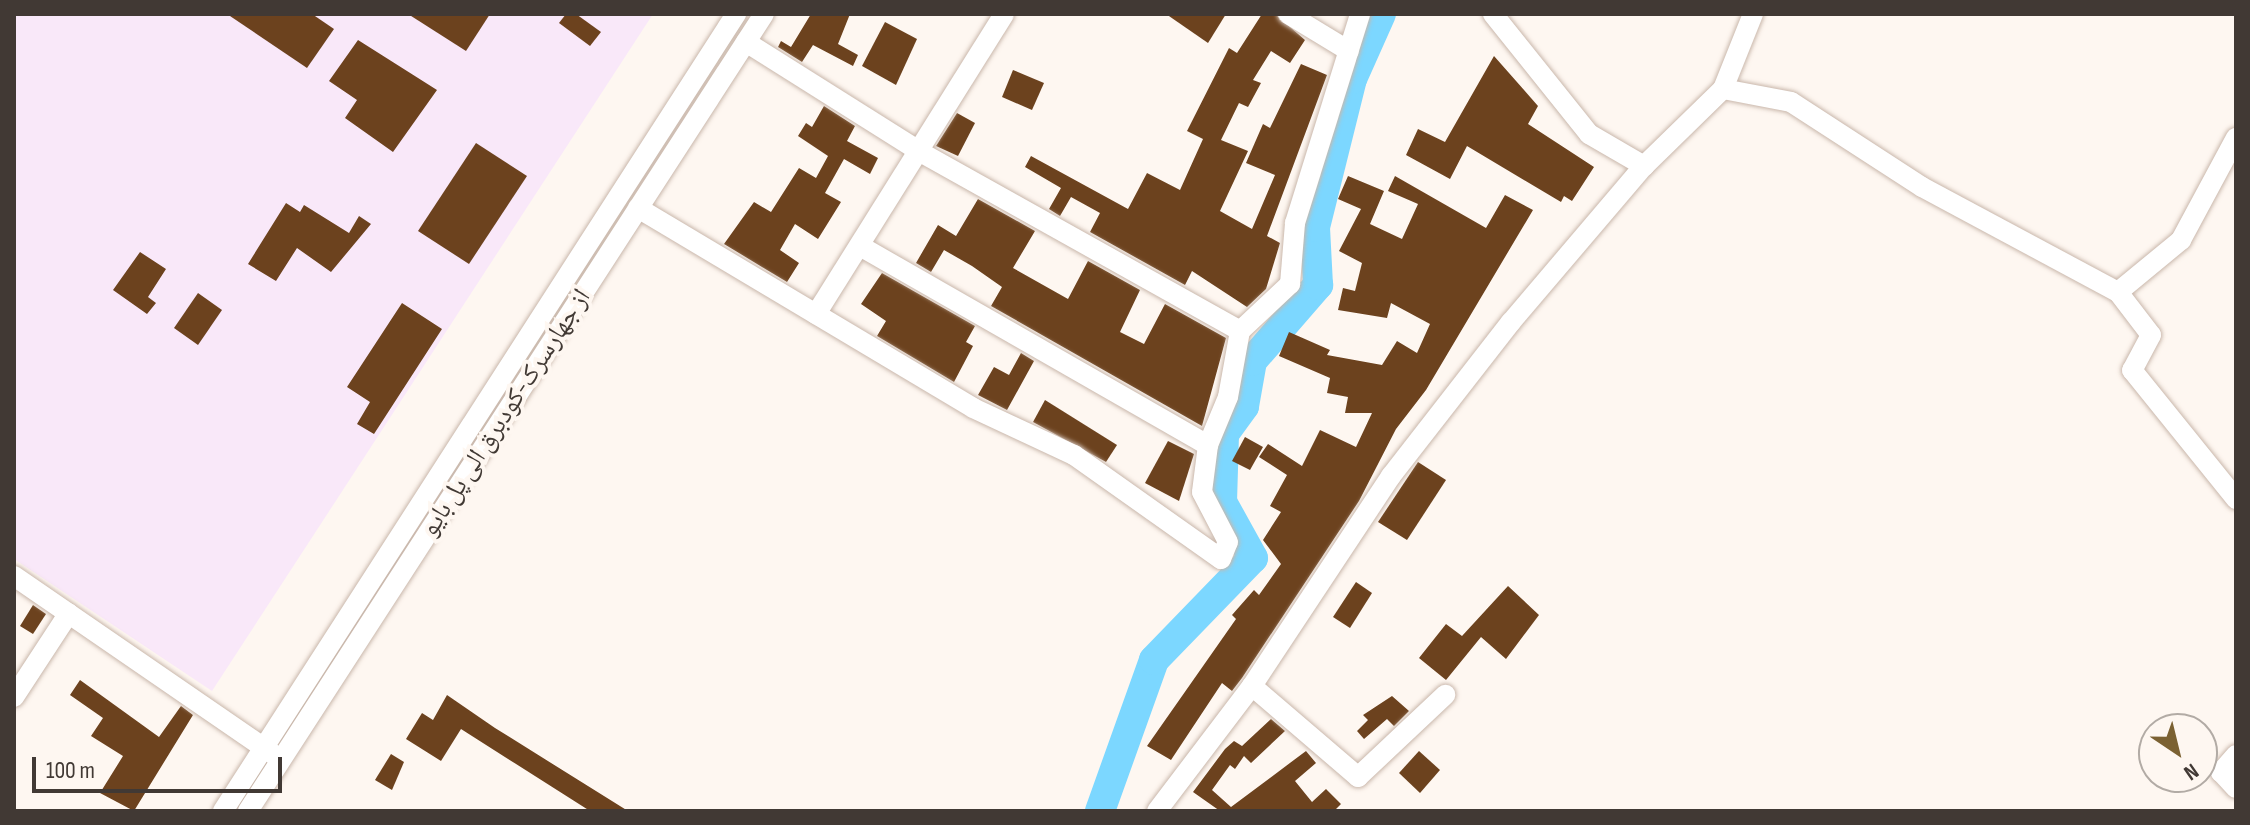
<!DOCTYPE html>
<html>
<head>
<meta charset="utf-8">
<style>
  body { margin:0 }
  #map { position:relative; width:2250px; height:825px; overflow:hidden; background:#fef7f1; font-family:"Sofia Sans Condensed","Noto Naskh Arabic",sans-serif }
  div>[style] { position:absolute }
  .industrial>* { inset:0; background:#f9e8f9 }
  .river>* { height:30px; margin:-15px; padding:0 15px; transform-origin:15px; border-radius:15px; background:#7cd7ff }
  .building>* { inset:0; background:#6c421e }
  .roads { filter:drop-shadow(0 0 2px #c9b7ab) drop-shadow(0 0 2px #c9b7ab) }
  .minor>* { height:20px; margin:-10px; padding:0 10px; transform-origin:10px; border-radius:10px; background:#fff }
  span { translate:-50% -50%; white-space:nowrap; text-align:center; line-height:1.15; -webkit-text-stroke:8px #fef7f1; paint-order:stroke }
  .street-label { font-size:26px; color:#413934 }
  .frame { position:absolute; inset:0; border:16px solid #413934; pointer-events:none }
  .north { position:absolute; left:2138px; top:713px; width:80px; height:80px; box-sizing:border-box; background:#fef7f1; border:2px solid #b2aba5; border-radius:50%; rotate:145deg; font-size:22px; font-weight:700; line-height:32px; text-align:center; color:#413934 }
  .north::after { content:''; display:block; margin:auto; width:28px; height:36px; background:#7b6132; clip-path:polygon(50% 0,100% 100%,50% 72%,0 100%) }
  .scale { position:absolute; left:32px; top:757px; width:250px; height:36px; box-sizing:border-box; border:4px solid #413934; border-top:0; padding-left:10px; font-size:24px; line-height:28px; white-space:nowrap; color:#413934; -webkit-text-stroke:6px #fef7f1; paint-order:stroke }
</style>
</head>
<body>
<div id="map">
  <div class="industrial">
    <i style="clip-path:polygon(14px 14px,653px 14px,212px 691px,14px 559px)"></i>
  </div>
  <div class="river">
    <i style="left:1100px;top:811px;width:160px;rotate:-70.3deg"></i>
    <i style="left:1154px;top:660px;width:142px;rotate:-45.9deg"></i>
    <i style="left:1253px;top:558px;width:64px;rotate:-119deg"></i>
    <i style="left:1222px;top:502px;width:68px;rotate:-88.3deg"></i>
    <i style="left:1224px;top:434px;width:34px;rotate:-54deg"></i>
    <i style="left:1244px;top:406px;width:46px;rotate:-79.9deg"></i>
    <i style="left:1252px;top:361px;width:101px;rotate:-49deg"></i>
    <i style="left:1318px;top:285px;width:58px;rotate:-93deg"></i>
    <i style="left:1315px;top:227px;width:153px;rotate:-76deg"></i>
    <i style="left:1352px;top:79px;width:71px;rotate:-66deg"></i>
  </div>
  <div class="building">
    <i style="clip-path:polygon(227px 14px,312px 14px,334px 29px,307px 68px)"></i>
    <i style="clip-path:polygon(408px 14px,490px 14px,466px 51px)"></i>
    <i style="clip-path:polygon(566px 14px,576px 14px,601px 32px,590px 46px,559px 23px)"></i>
    <i style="clip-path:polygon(811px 14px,850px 14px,838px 44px,858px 55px,853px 66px,813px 45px,802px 62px,778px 47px,781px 41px,791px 47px)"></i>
    <i style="clip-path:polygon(1166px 14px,1226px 14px,1208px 43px)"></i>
    <i style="clip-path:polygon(1262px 14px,1275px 14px,1305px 40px,1290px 63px,1271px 51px,1253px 80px,1261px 83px,1248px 107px,1239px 103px,1221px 140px,1248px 151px,1220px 211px,1252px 229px,1275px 175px,1246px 163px,1263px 124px,1270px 128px,1301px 64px,1327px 75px,1267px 236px,1280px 243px,1266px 289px,1247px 307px,1192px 271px,1185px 285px,1090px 232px,1100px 213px,1071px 197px,1060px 216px,1049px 209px,1061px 188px,1025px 167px,1031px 156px,1128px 209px,1147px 173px,1180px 190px,1203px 139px,1187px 131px,1229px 48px,1237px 53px)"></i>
    <i style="clip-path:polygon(885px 22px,917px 39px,896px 85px,862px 66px)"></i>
    <i style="clip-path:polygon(358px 40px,437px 90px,393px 152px,345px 118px,357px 100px,329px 81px)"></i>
    <i style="clip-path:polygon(1494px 56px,1538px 106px,1528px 124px,1594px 167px,1572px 201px,1564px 196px,1561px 202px,1467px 146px,1450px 179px,1406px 155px,1418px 129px,1445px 142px)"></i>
    <i style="clip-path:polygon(1013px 70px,1044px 83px,1032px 110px,1002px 97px)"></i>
    <i style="clip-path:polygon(824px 106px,855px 126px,847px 141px,878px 158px,870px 174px,844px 159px,825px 193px,841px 202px,818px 239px,795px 224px,780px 250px,799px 263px,787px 282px,724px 244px,754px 202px,771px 212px,799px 168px,816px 178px,828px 156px,798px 136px,806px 123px,812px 127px)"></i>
    <i style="clip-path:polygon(957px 113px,975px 123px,958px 156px,936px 146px)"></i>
    <i style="clip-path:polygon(476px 143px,527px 176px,469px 264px,418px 231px)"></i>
    <i style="clip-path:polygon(1348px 176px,1384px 191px,1370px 224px,1402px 239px,1418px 204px,1388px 191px,1395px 176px,1486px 228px,1505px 195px,1533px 210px,1426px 390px,1396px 429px,1359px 501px,1242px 678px,1232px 691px,1222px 683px,1171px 760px,1147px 746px,1236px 619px,1232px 615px,1254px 590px,1259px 595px,1281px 564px,1263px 540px,1281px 512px,1270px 506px,1287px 475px,1259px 457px,1268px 444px,1302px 466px,1320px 430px,1356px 447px,1372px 413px,1345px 413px,1348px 397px,1327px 393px,1330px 378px,1279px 356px,1289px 332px,1330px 350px,1327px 355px,1382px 365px,1397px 341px,1417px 353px,1430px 324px,1391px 303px,1387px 318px,1338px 310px,1343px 288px,1355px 291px,1362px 263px,1339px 251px,1361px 209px,1338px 199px)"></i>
    <i style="clip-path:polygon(978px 199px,1035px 231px,1013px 268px,1068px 299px,1088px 261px,1140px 290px,1120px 332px,1144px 344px,1165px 304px,1226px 338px,1202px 426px,991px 306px,1002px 287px,972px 266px,944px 250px,931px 272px,916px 263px,938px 225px,956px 236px)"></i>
    <i style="clip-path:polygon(286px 203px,300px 212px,304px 205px,349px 233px,359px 216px,371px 224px,331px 272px,297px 248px,276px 281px,248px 264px)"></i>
    <i style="clip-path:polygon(140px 252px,166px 269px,148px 297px,156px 303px,147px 314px,113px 290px)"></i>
    <i style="clip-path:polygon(882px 273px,975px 326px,966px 342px,973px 346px,954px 382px,877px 336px,886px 321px,861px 304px)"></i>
    <i style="clip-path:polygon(198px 293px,222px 310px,198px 345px,174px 328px)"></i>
    <i style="clip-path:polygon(402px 303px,442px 329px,374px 434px,357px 424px,370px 402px,347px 387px)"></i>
    <i style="clip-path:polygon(1021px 353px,1034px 361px,1007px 410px,978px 395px,994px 367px,1009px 375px)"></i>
    <i style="clip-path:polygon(1045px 400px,1117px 445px,1106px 462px,1033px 422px)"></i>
    <i style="clip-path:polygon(1245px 437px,1263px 447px,1250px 470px,1232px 461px)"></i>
    <i style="clip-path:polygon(1168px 441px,1194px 454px,1179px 501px,1145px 483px)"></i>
    <i style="clip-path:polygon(1418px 462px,1446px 480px,1407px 540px,1378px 522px)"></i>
    <i style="clip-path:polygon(1356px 582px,1372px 593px,1350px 628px,1333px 617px)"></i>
    <i style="clip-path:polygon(1508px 586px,1539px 615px,1506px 659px,1481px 637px,1446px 680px,1419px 658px,1446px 624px,1462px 636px)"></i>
    <i style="clip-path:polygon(33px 605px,46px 614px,33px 634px,20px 626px)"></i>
    <i style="clip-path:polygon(80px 680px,159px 737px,181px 706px,193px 715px,134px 811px,100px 793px,123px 756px,91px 736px,103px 718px,70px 695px)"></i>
    <i style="clip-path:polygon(447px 695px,495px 728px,628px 811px,590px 811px,461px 729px,441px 761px,406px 739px,422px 713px,433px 720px)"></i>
    <i style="clip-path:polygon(1392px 696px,1409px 711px,1394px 726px,1387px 719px,1364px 739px,1357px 731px,1368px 720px,1363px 715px)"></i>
    <i style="clip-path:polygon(1271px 719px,1285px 731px,1251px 763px,1244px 756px,1235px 769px,1230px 765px,1212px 790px,1231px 807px,1306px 751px,1316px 763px,1295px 781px,1312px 802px,1326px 789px,1341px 804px,1334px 811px,1220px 811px,1193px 792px,1225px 749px,1234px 741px,1242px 746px)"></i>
    <i style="clip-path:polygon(1419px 751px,1440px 770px,1420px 793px,1399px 773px)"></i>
    <i style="clip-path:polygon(391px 754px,404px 762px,392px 790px,375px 780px)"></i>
  </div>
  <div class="roads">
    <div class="minor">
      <i style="left:1288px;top:14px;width:71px;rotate:31.2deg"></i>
      <i style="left:1493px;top:14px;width:154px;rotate:51.3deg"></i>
      <i style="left:1589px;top:134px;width:64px;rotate:30.2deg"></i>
      <i style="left:746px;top:42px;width:208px;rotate:32.2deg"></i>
      <i style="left:922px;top:153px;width:364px;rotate:29.2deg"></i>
      <i style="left:1723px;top:89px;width:81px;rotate:-68.2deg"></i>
      <i style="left:638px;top:208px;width:390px;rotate:30.8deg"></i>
      <i style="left:973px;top:408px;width:111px;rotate:25deg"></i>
      <i style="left:1074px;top:455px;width:180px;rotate:35.3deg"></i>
      <i style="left:1221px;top:559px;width:18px;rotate:-68deg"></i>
      <i style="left:1228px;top:542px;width:56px;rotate:-117.5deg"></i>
      <i style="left:1202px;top:492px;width:47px;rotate:-82.7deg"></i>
      <i style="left:1208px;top:445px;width:52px;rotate:-67.4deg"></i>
      <i style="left:1228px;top:397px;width:67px;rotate:-79.7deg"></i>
      <i style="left:1240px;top:331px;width:69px;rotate:-43.2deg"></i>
      <i style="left:1290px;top:284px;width:61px;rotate:-85.3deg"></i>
      <i style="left:1295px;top:223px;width:219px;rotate:-72.7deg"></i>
      <i style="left:860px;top:246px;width:401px;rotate:29.8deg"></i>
      <i style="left:2118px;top:292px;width:82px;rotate:-39.5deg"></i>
      <i style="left:2181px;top:240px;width:116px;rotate:-61.7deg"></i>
      <i style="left:816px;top:314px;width:354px;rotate:-57.9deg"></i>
      <i style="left:14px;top:576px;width:316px;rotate:34.5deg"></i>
      <i style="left:1252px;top:686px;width:140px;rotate:40.6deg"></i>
      <i style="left:1358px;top:777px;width:120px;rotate:-43.3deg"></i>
      <i style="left:14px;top:697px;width:100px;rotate:-56.8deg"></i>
      <i style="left:2236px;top:755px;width:23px;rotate:131deg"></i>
      <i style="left:2221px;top:772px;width:22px;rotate:47deg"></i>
      <i style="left:223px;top:811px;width:948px;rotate:-57.23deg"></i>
      <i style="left:248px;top:811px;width:949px;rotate:-57.08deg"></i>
      <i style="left:1157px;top:811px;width:157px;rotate:-52.8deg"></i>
      <i style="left:1252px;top:686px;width:252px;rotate:-56.5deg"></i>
      <i style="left:1391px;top:476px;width:195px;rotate:-52.1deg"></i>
      <i style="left:1511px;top:322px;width:205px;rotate:-49.6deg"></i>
      <i style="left:1644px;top:166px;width:110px;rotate:-44.3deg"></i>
      <i style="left:1723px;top:89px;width:69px;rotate:10.8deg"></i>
      <i style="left:1791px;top:102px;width:156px;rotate:33deg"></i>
      <i style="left:1922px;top:187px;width:222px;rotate:28.2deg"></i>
      <i style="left:2118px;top:292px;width:54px;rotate:52.5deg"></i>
      <i style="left:2151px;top:335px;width:40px;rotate:118deg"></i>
      <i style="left:2132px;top:370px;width:166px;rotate:51.1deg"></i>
    </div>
  </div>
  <div class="street-label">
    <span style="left:506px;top:413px;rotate:-57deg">از جهارسرک-کودبرق الی پل بایو</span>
  </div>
  <div class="frame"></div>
  <div class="north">N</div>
  <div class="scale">100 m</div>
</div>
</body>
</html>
